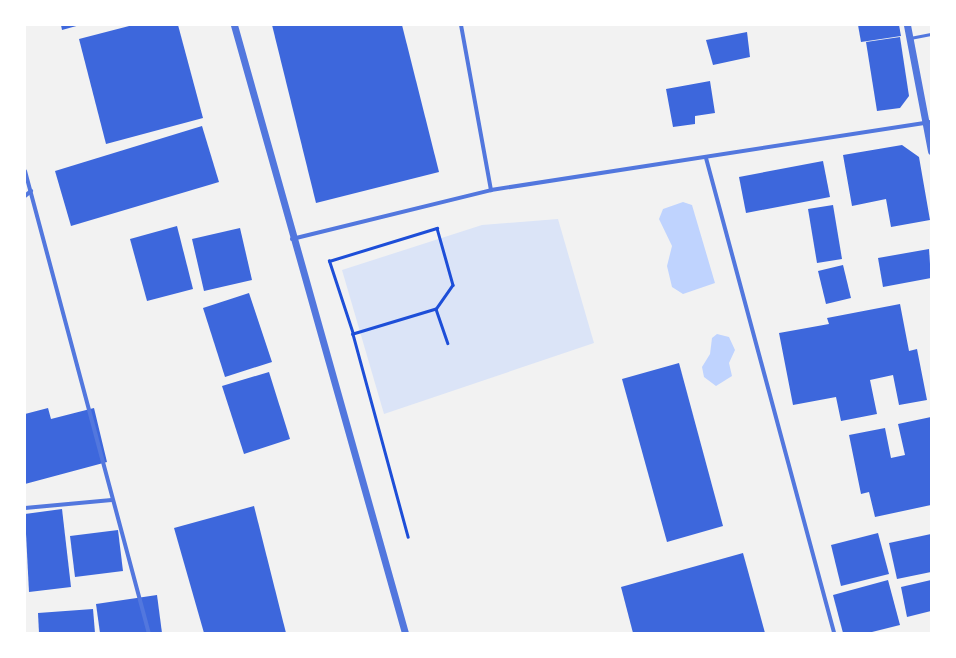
<!DOCTYPE html>
<html>
<head>
<meta charset="utf-8">
<style>
  body { margin:0 }
  #map { position:relative; width:956px; height:658px; overflow:hidden; background:#f2f2f2; font-family:"Noto Sans",sans-serif }
  div>[style] { position:absolute }
  .green>* { inset:0; background:#dbe4f7 }
  .water>* { inset:0; background:#bfd3fe }
  .building>* { inset:0; background:#3d67dc }
  .path>* { height:2.5px; margin:-1.25px; padding:0 1.25px; transform-origin:1.25px; border-radius:1.25px; background:#1d4ed8 }
  .service>* { height:3px; margin:-1.5px; padding:0 1.5px; transform-origin:1.5px; border-radius:1.5px; background:#5277de }
  .minor>* { height:4px; margin:-2px; padding:0 2px; transform-origin:2px; border-radius:2px; background:#5277de }
  .tertiary>* { height:7px; margin:-3.5px; padding:0 3.5px; transform-origin:3.5px; border-radius:3.5px; background:#5277de }
  span { translate:-50% -50%; white-space:nowrap; text-align:center; line-height:1.15; -webkit-text-stroke:3px #fff; paint-order:stroke }
  .frame { position:absolute; inset:0; border:26px solid #fff; pointer-events:none }
</style>
</head>
<body>
<div id="map">
  <div class="green">
    <i style="clip-path:polygon(558px 219px,594px 343px,384px 414px,342px 270px,482px 225px)"></i>
  </div>
  <div class="water">
    <i style="clip-path:polygon(683px 202px,692px 205px,715px 283px,683px 294px,672px 287px,667px 266px,672px 246px,659px 219px,663px 209px)"></i>
    <i style="clip-path:polygon(717px 334px,729px 337px,735px 350px,729px 363px,732px 376px,716px 386px,704px 377px,702px 367px,710px 354px,712px 338px)"></i>
  </div>
  <div class="building">
    <i style="clip-path:polygon(61px 25px,80px 25px,62px 30px)"></i>
    <i style="clip-path:polygon(133px 25px,178px 25px,203px 118px,106px 144px,79px 39px)"></i>
    <i style="clip-path:polygon(272px 25px,402px 25px,439px 172px,316px 203px)"></i>
    <i style="clip-path:polygon(858px 25px,899px 25px,901px 36px,861px 42px)"></i>
    <i style="clip-path:polygon(747px 32px,750px 57px,713px 65px,706px 40px)"></i>
    <i style="clip-path:polygon(900px 37px,909px 96px,900px 108px,877px 111px,866px 42px)"></i>
    <i style="clip-path:polygon(710px 81px,715px 113px,695px 116px,695px 124px,673px 127px,666px 89px)"></i>
    <i style="clip-path:polygon(202px 126px,219px 182px,71px 226px,55px 171px)"></i>
    <i style="clip-path:polygon(902px 145px,919px 157px,930px 220px,891px 227px,886px 199px,852px 206px,843px 155px)"></i>
    <i style="clip-path:polygon(823px 161px,830px 197px,746px 213px,739px 177px)"></i>
    <i style="clip-path:polygon(833px 205px,842px 259px,817px 263px,808px 209px)"></i>
    <i style="clip-path:polygon(177px 226px,193px 289px,147px 301px,130px 239px)"></i>
    <i style="clip-path:polygon(240px 228px,252px 280px,204px 291px,192px 239px)"></i>
    <i style="clip-path:polygon(929px 249px,931px 278px,883px 287px,878px 258px)"></i>
    <i style="clip-path:polygon(843px 265px,851px 298px,826px 304px,818px 271px)"></i>
    <i style="clip-path:polygon(249px 293px,272px 362px,225px 377px,203px 308px)"></i>
    <i style="clip-path:polygon(900px 304px,909px 351px,917px 349px,927px 400px,899px 405px,893px 375px,870px 380px,877px 414px,841px 421px,836px 397px,793px 405px,779px 333px,829px 324px,827px 318px)"></i>
    <i style="clip-path:polygon(679px 363px,723px 526px,667px 542px,622px 379px)"></i>
    <i style="clip-path:polygon(269px 372px,290px 439px,244px 454px,222px 386px)"></i>
    <i style="clip-path:polygon(48px 408px,51px 419px,94px 408px,107px 462px,25px 484px,25px 414px)"></i>
    <i style="clip-path:polygon(931px 417px,931px 505px,875px 517px,869px 492px,861px 494px,849px 435px,885px 428px,891px 458px,905px 455px,898px 424px)"></i>
    <i style="clip-path:polygon(254px 506px,286px 633px,204px 633px,174px 528px)"></i>
    <i style="clip-path:polygon(62px 509px,71px 587px,29px 592px,25px 514px)"></i>
    <i style="clip-path:polygon(118px 530px,123px 571px,75px 577px,70px 536px)"></i>
    <i style="clip-path:polygon(878px 533px,889px 574px,841px 586px,831px 545px)"></i>
    <i style="clip-path:polygon(931px 534px,931px 572px,897px 579px,889px 543px)"></i>
    <i style="clip-path:polygon(743px 553px,765px 633px,633px 633px,621px 587px)"></i>
    <i style="clip-path:polygon(888px 580px,900px 625px,868px 633px,843px 633px,833px 595px)"></i>
    <i style="clip-path:polygon(931px 580px,931px 611px,907px 617px,901px 587px)"></i>
    <i style="clip-path:polygon(157px 595px,162px 633px,100px 633px,96px 604px)"></i>
    <i style="clip-path:polygon(93px 609px,95px 633px,39px 633px,38px 613px)"></i>
  </div>
  <div class="path">
    <i style="left:437px;top:228px;width:59px;rotate:74.3deg"></i>
    <i style="left:453px;top:285px;width:29px;rotate:125deg"></i>
    <i style="left:436px;top:309px;width:87px;rotate:163.2deg"></i>
    <i style="left:353px;top:334px;width:77px;rotate:-108.2deg"></i>
    <i style="left:329px;top:261px;width:113px;rotate:-17deg"></i>
    <i style="left:436px;top:309px;width:36px;rotate:71deg"></i>
    <i style="left:353px;top:334px;width:210px;rotate:74.8deg"></i>
  </div>
  <div class="service">
    <i style="left:910px;top:38px;width:21px;rotate:-11deg"></i>
  </div>
  <div class="minor">
    <i style="left:461px;top:25px;width:168px;rotate:79.7deg"></i>
    <i style="left:706px;top:158px;width:492px;rotate:74.9deg"></i>
    <i style="left:25px;top:171px;width:478px;rotate:75deg"></i>
    <i style="left:25px;top:196px;width:8px;rotate:-40deg"></i>
    <i style="left:292px;top:239px;width:205px;rotate:-13.8deg"></i>
    <i style="left:491px;top:190px;width:445px;rotate:-8.8deg"></i>
    <i style="left:25px;top:508px;width:87px;rotate:-5.3deg"></i>
  </div>
  <div class="tertiary">
    <i style="left:234px;top:25px;width:632px;rotate:74.29deg"></i>
    <i style="left:907px;top:25px;width:128px;rotate:79.2deg"></i>
  </div>
  <div class="frame"></div>
</div>
</body>
</html>
